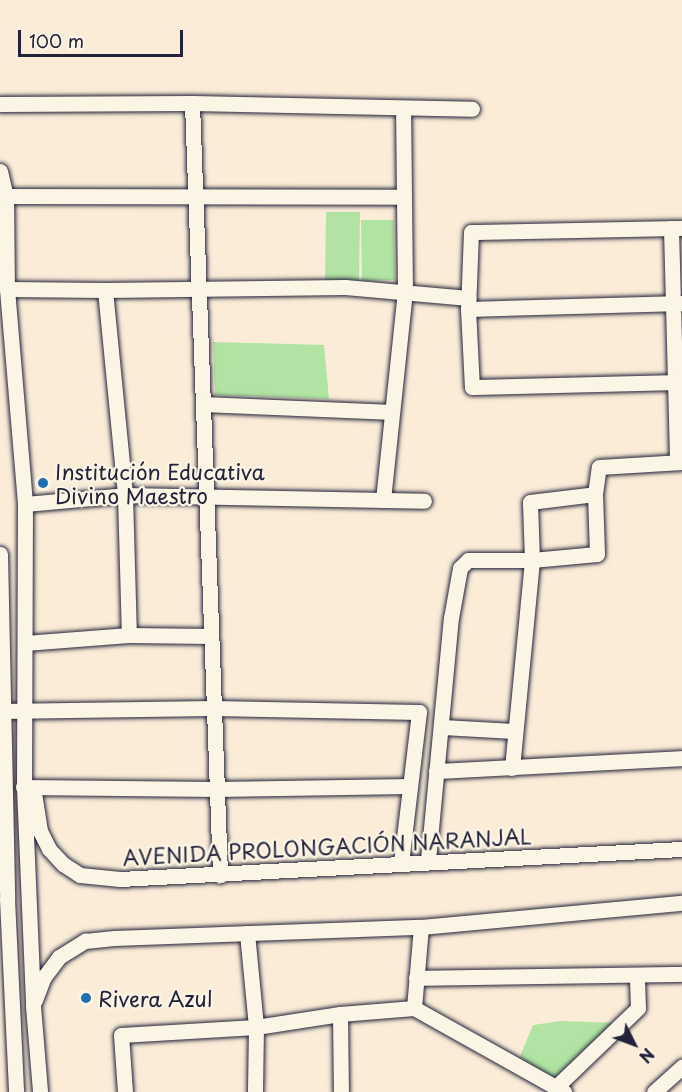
<!DOCTYPE html>
<html>
<head>
<meta charset="utf-8">
<style>
  body { margin:0 }
  #map { position:relative; width:682px; height:1092px; overflow:hidden; background:#faecd7; font-family:"Playpen Sans",sans-serif }
  div>[style] { position:absolute }
  .green>* { inset:0; background:#b1e3a3 }
  .roads { filter:drop-shadow(0 0 2px #22223b) drop-shadow(0 0 2px #22223b) }
  .minor>* { height:15px; margin:-7.5px; padding:0 7.5px; transform-origin:7.5px; border-radius:7.5px; background:#fcf5e5 }
  .dots>* { width:16px; height:16px; translate:-50% -50%; box-sizing:border-box; border:3px solid #fcf5e5; border-radius:50% }
  span { translate:-50% -50%; white-space:nowrap; text-align:center; line-height:1.15; -webkit-text-stroke:4.5px #fcf5e5; paint-order:stroke }
  .poi-label { font-size:21px; color:#22223b }
  .left { translate:0 -50%; text-align:left }
  .street-label { font-size:21px; color:#22223b }
  .north { position:absolute; left:604px; top:1014px; width:60px; height:60px; -webkit-text-stroke:4px #fcf5e5; paint-order:stroke; rotate:132deg; font-size:16px; font-weight:700; line-height:24px; text-align:center; color:#22223b }
  .north::after { content:''; display:block; margin:auto; width:21px; height:27px; background:#22223b; clip-path:polygon(50% 0,100% 100%,50% 72%,0 100%) }
  .scale { position:absolute; left:18px; top:30px; width:165px; height:27px; box-sizing:border-box; border:3px solid #22223b; border-top:0; padding-left:8px; font-size:18px; line-height:21px; white-space:nowrap; color:#22223b; -webkit-text-stroke:4px #fcf5e5; paint-order:stroke }
</style>
</head>
<body>
<div id="map">
  <div class="green">
    <i style="clip-path:polygon(326px 212px,360px 212px,359px 281px,325px 281px)"></i>
    <i style="clip-path:polygon(361px 220px,394px 220px,395px 280px,362px 281px)"></i>
    <i style="clip-path:polygon(213px 342px,324px 345px,329px 399px,215px 395px)"></i>
    <i style="clip-path:polygon(561px 1021px,619px 1023px,557px 1082px,519px 1059px,533px 1025px)"></i>
  </div>
  <div class="roads">
    <div class="minor">
      <i style="left:192px;top:103px;width:773px;rotate:87.92deg"></i>
      <i style="left:0;top:104px;width:192px;rotate:-0.3deg"></i>
      <i style="left:192px;top:103px;width:280px;rotate:1.2deg"></i>
      <i style="left:0;top:171px;width:26px;rotate:77deg"></i>
      <i style="left:6px;top:196px;width:93px;rotate:89.4deg"></i>
      <i style="left:7px;top:289px;width:216px;rotate:85.2deg"></i>
      <i style="left:25px;top:504px;width:283px;rotate:90.2deg"></i>
      <i style="left:24px;top:787px;width:219px;rotate:87.6deg"></i>
      <i style="left:33px;top:1006px;width:86px;rotate:85.3deg"></i>
      <i style="left:6px;top:196px;width:397px;rotate:0.1deg"></i>
      <i style="left:671px;top:228px;width:234px;rotate:88.5deg"></i>
      <i style="left:682px;top:228px;width:211px;rotate:178.9deg"></i>
      <i style="left:471px;top:232px;width:77px;rotate:92.2deg"></i>
      <i style="left:468px;top:309px;width:78px;rotate:87.1deg"></i>
      <i style="left:472px;top:387px;width:210px;rotate:-1.4deg"></i>
      <i style="left:7px;top:289px;width:98px;rotate:0.6deg"></i>
      <i style="left:105px;top:290px;width:240px;rotate:-0.7deg"></i>
      <i style="left:345px;top:287px;width:124px;rotate:5.1deg"></i>
      <i style="left:105px;top:290px;width:206px;rotate:84.4deg"></i>
      <i style="left:125px;top:495px;width:140px;rotate:88.4deg"></i>
      <i style="left:468px;top:309px;width:214px;rotate:-1.6deg"></i>
      <i style="left:204px;top:404px;width:188px;rotate:2.4deg"></i>
      <i style="left:383px;top:500px;width:209px;rotate:-84deg"></i>
      <i style="left:405px;top:292px;width:184px;rotate:-90.6deg"></i>
      <i style="left:25px;top:504px;width:100px;rotate:-5.1deg"></i>
      <i style="left:125px;top:495px;width:299px;rotate:1.1deg"></i>
      <i style="left:0;top:554px;width:345px;rotate:88.8deg"></i>
      <i style="left:7px;top:899px;width:193px;rotate:87.3deg"></i>
      <i style="left:25px;top:643px;width:104px;rotate:-4.4deg"></i>
      <i style="left:129px;top:635px;width:82px;rotate:0.7deg"></i>
      <i style="left:0;top:711px;width:213px;rotate:-0.8deg"></i>
      <i style="left:213px;top:708px;width:206px;rotate:1.1deg"></i>
      <i style="left:419px;top:712px;width:152px;rotate:96.8deg"></i>
      <i style="left:441px;top:727px;width:74px;rotate:3.1deg"></i>
      <i style="left:512px;top:768px;width:209px;rotate:-84.5deg"></i>
      <i style="left:532px;top:560px;width:65px;rotate:-5.3deg"></i>
      <i style="left:597px;top:554px;width:60px;rotate:-91.9deg"></i>
      <i style="left:595px;top:494px;width:27px;rotate:-82deg"></i>
      <i style="left:599px;top:467px;width:83px;rotate:-3.4deg"></i>
      <i style="left:436px;top:771px;width:246px;rotate:-3deg"></i>
      <i style="left:23px;top:787px;width:193px;rotate:0.6deg"></i>
      <i style="left:216px;top:789px;width:194px;rotate:-0.9deg"></i>
      <i style="left:34px;top:793px;width:38px;rotate:81deg"></i>
      <i style="left:40px;top:831px;width:20px;rotate:63deg"></i>
      <i style="left:49px;top:849px;width:21px;rotate:47deg"></i>
      <i style="left:63px;top:864px;width:20px;rotate:33deg"></i>
      <i style="left:80px;top:875px;width:40px;rotate:5.7deg"></i>
      <i style="left:120px;top:879px;width:563px;rotate:-3.06deg"></i>
      <i style="left:428px;top:860px;width:243px;rotate:-84.6deg"></i>
      <i style="left:451px;top:618px;width:51px;rotate:-79.8deg"></i>
      <i style="left:460px;top:568px;width:11px;rotate:-45deg"></i>
      <i style="left:468px;top:560px;width:64px"></i>
      <i style="left:532px;top:560px;width:58px;rotate:-92deg"></i>
      <i style="left:530px;top:502px;width:65px;rotate:-7deg"></i>
      <i style="left:247px;top:933px;width:94px;rotate:84.5deg"></i>
      <i style="left:256px;top:1027px;width:65px;rotate:90.9deg"></i>
      <i style="left:416px;top:978px;width:266px;rotate:-0.9deg"></i>
      <i style="left:35px;top:1000px;width:25px;rotate:-69deg"></i>
      <i style="left:44px;top:977px;width:25px;rotate:-53deg"></i>
      <i style="left:59px;top:957px;width:31px;rotate:-32deg"></i>
      <i style="left:85px;top:941px;width:29px;rotate:-6deg"></i>
      <i style="left:114px;top:938px;width:307px;rotate:-2.1deg"></i>
      <i style="left:421px;top:927px;width:262px;rotate:-5.3deg"></i>
      <i style="left:414px;top:1008px;width:172px;rotate:29.2deg"></i>
      <i style="left:340px;top:1014px;width:78px;rotate:89.3deg"></i>
      <i style="left:556px;top:1087px;width:114px;rotate:-43.9deg"></i>
      <i style="left:638px;top:1008px;width:33px;rotate:-92deg"></i>
      <i style="left:125px;top:1092px;width:57px;rotate:-94deg"></i>
      <i style="left:121px;top:1035px;width:135px;rotate:-3.4deg"></i>
      <i style="left:256px;top:1027px;width:85px;rotate:-8.8deg"></i>
      <i style="left:340px;top:1014px;width:74px;rotate:-4.6deg"></i>
      <i style="left:414px;top:1008px;width:81px;rotate:-85.1deg"></i>
      <i style="left:654px;top:1092px;width:38px;rotate:-42deg"></i>
    </div>
  </div>
  <div class="dots">
    <i style="left:43px;top:483px;background:#1f6fb2"></i>
    <i style="left:86px;top:998px;background:#1f6fb2"></i>
  </div>
  <div class="poi-label">
    <span class="left" style="left:55px;top:483px">Institución Educativa<br>Divino Maestro</span>
    <span class="left" style="left:98px;top:998px">Rivera Azul</span>
  </div>
  <div class="street-label">
    <span style="left:327px;top:846px;rotate:-3deg">AVENIDA PROLONGACIÓN NARANJAL</span>
  </div>
  <div class="north">N</div>
  <div class="scale">100 m</div>
</div>
</body>
</html>
